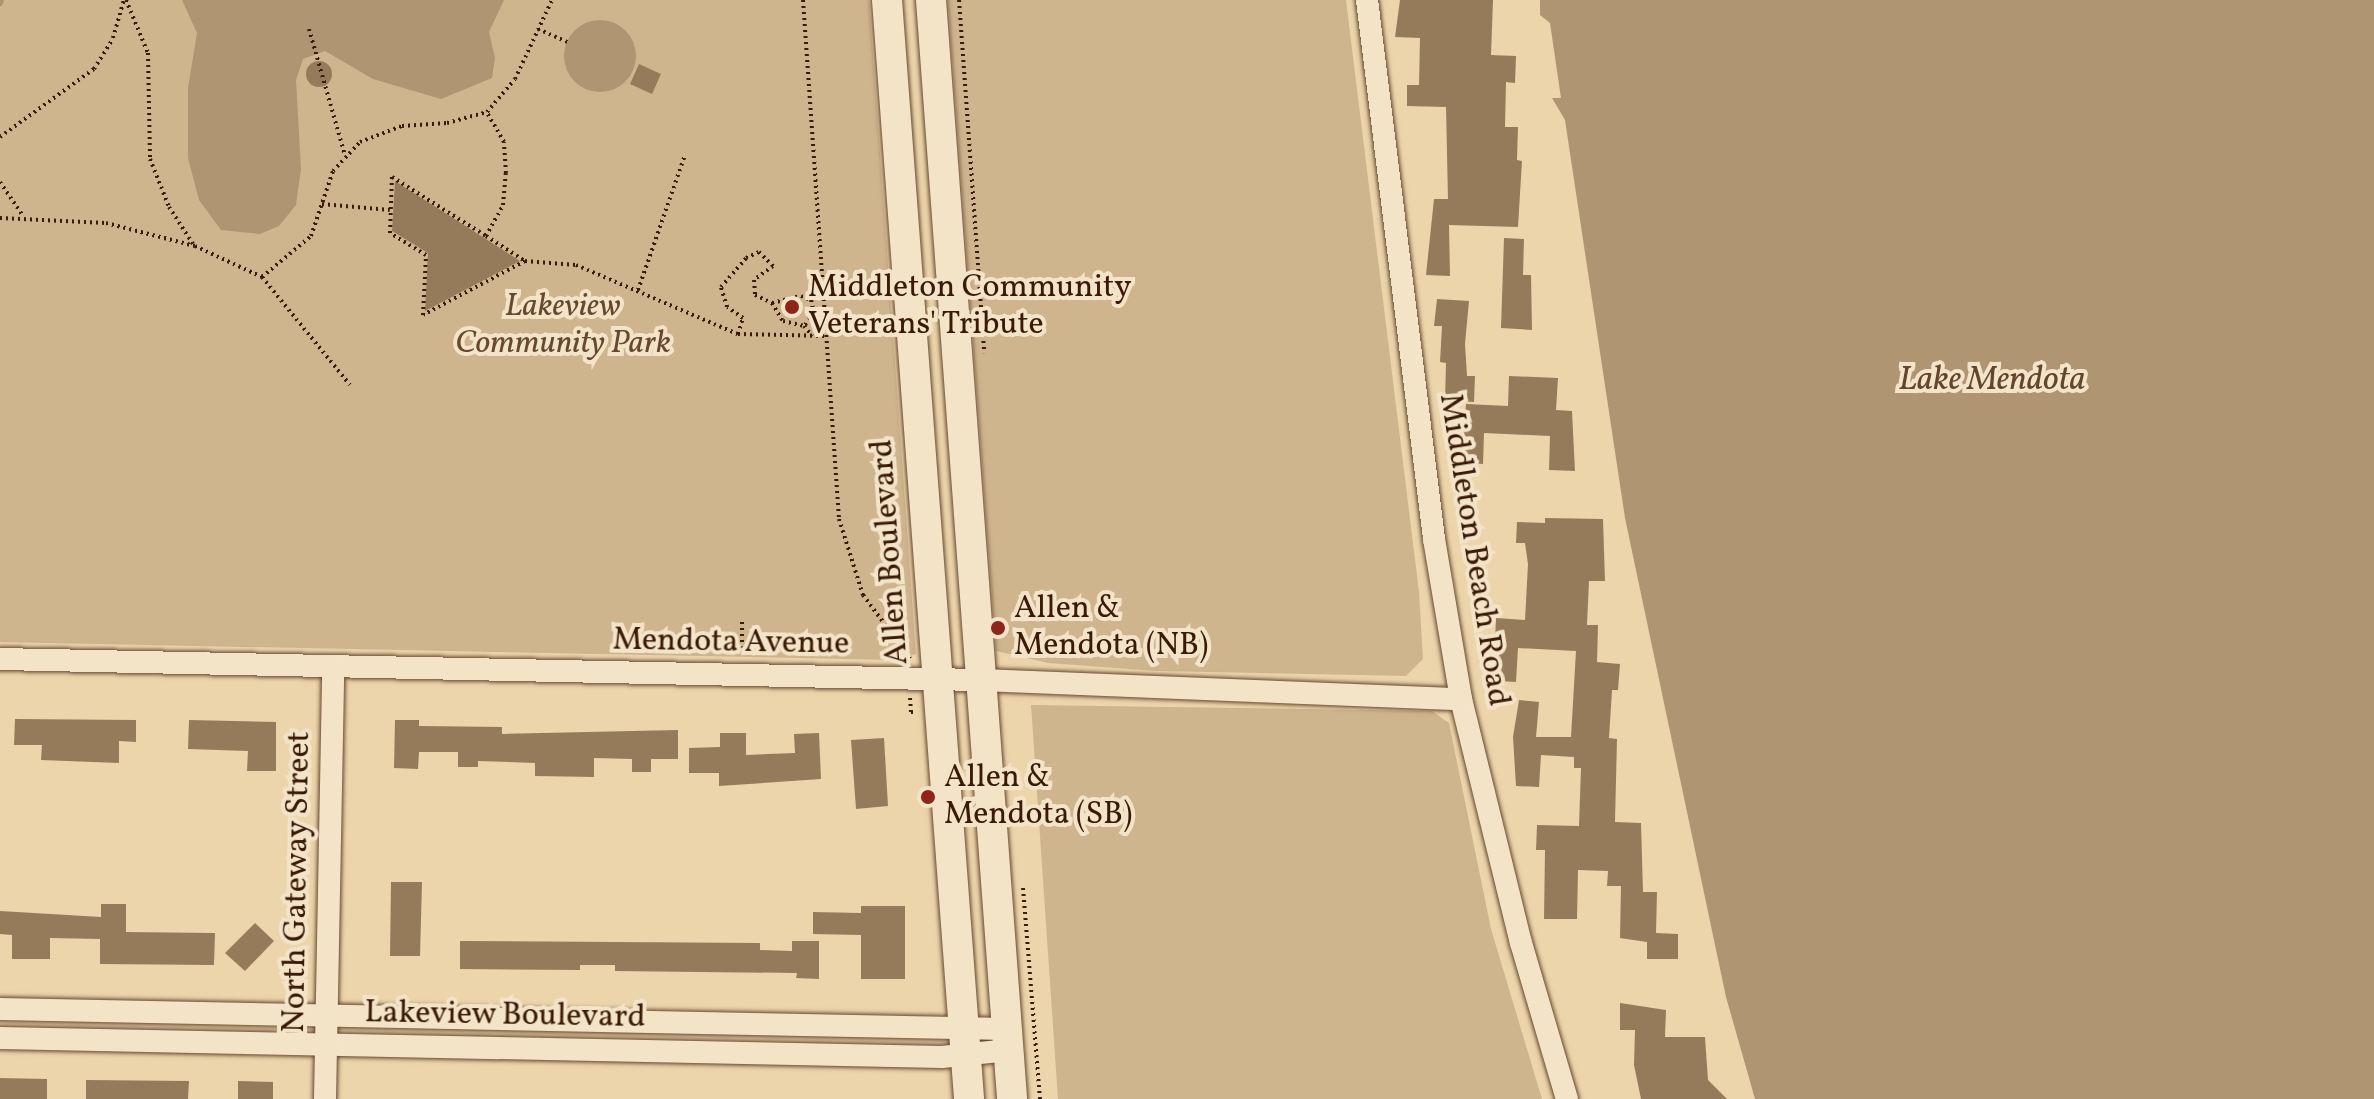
<!DOCTYPE html>
<html>
<head>
<meta charset="utf-8">
<style>
  body { margin:0 }
  #map { position:relative; width:2374px; height:1099px; overflow:hidden; background:#ecd5aa; font-family:Vollkorn,serif }
  div>[style] { position:absolute }
  .green>* { inset:0; background:#ceb58e }
  .water>* { inset:0; background:#af9572 }
  .round { border-radius:50% }
  .stream>* { height:6px; margin:-3px; padding:0 3px; transform-origin:3px; border-radius:3px; background:#af9572 }
  .building>* { inset:0; background:#967b5b }
  .path>* { height:4px; margin-top:-2px; transform-origin:0; background:repeating-linear-gradient(90deg,#391a06 0 2px,transparent 0 6px) }
  .roads { filter:drop-shadow(0 0 2px #66492f) drop-shadow(0 0 2px #66492f) }
  .street>* { height:22px; margin:-11px; padding:0 11px; transform-origin:11px; border-radius:11px; background:#f3e4c8 }
  .secondary>* { height:30px; margin:-15px; padding:0 15px; transform-origin:15px; border-radius:15px; background:#f3e4c8 }
  .dots>* { width:22px; height:22px; translate:-50% -50%; box-sizing:border-box; border:4px solid #f3e4c8; border-radius:50% }
  span { translate:-50% -50%; white-space:nowrap; text-align:center; line-height:1.15; -webkit-text-stroke:8px #f3e4c8; paint-order:stroke }
  .poi-label { font-size:32px; color:#391a06 }
  .left { translate:0 -50%; text-align:left }
  .park-label { font-size:32px; color:#66482f; font-style:italic }
  .street-label { font-size:32px; color:#391a06 }
  .water-label { font-size:34px; color:#62452c; font-style:italic }
</style>
</head>
<body>
<div id="map">
  <div class="green">
    <i style="clip-path:polygon(0 0,869px 0,916px 654px,895px 660px,0 642px)"></i>
    <i style="clip-path:polygon(948px 0,1346px 0,1419px 592px,1423px 659px,1406px 676px,1157px 671px,1048px 663px,996px 651px)"></i>
    <i style="clip-path:polygon(1031px 705px,1432px 711px,1449px 723px,1491px 929px,1542px 1099px,1058px 1099px)"></i>
  </div>
  <div class="water">
    <i style="clip-path:polygon(182px 0,504px 0,489px 32px,495px 58px,492px 78px,441px 99px,373px 79px,325px 51px,303px 59px,296px 80px,301px 169px,296px 205px,279px 226px,260px 234px,221px 230px,199px 200px,188px 158px,188px 88px,197px 33px)"></i>
    <i style="clip-path:polygon(1540px 0,2374px 0,2374px 1099px,1755px 1099px,1726px 997px,1625px 518px,1565px 120px,1552px 98px,1561px 98px,1550px 23px,1540px 15px)"></i>
    <i class="round" style="left:564px;top:20px;width:72px;height:72px"></i>
  </div>
  <div class="stream">
    <i style="left:0;top:3px;width:3px;rotate:-72deg"></i>
  </div>
  <div class="building">
    <i style="clip-path:polygon(1400px 0,1493px 0,1491px 55px,1516px 56px,1515px 83px,1506px 82px,1505px 127px,1518px 127px,1517px 160px,1522px 161px,1518px 227px,1449px 225px,1450px 276px,1426px 275px,1434px 199px,1448px 199px,1446px 107px,1407px 106px,1407px 85px,1419px 85px,1420px 38px,1395px 37px)"></i>
    <i class="round" style="left:306px;top:61px;width:26px;height:26px"></i>
    <i style="clip-path:polygon(639px 64px,661px 74px,652px 94px,630px 84px)"></i>
    <i style="clip-path:polygon(395px 181px,453px 218px,520px 261px,425px 311px,428px 253px,392px 231px)"></i>
    <i style="clip-path:polygon(1504px 238px,1524px 239px,1523px 275px,1531px 275px,1532px 330px,1501px 328px)"></i>
    <i style="clip-path:polygon(1437px 299px,1469px 301px,1465px 344px,1467px 376px,1475px 376px,1474px 402px,1445px 400px,1446px 363px,1440px 362px,1442px 326px,1434px 326px)"></i>
    <i style="clip-path:polygon(1509px 376px,1558px 378px,1556px 410px,1572px 411px,1575px 471px,1549px 470px,1550px 436px,1484px 433px,1483px 464px,1456px 462px,1457px 440px,1464px 440px,1466px 404px,1508px 406px)"></i>
    <i style="clip-path:polygon(1545px 518px,1603px 519px,1605px 581px,1589px 581px,1587px 625px,1598px 625px,1597px 662px,1620px 664px,1618px 690px,1612px 690px,1609px 738px,1617px 739px,1615px 822px,1641px 823px,1643px 892px,1657px 892px,1656px 933px,1678px 934px,1678px 959px,1647px 959px,1647px 942px,1620px 938px,1621px 886px,1607px 886px,1608px 871px,1578px 870px,1577px 919px,1544px 919px,1545px 850px,1536px 850px,1537px 825px,1579px 826px,1581px 768px,1574px 768px,1574px 757px,1541px 755px,1539px 787px,1516px 786px,1513px 737px,1519px 700px,1539px 702px,1536px 737px,1571px 737px,1576px 651px,1518px 648px,1516px 682px,1497px 681px,1500px 641px,1495px 640px,1496px 618px,1525px 620px,1528px 564px,1525px 543px,1516px 543px,1517px 522px,1545px 523px)"></i>
    <i style="clip-path:polygon(15px 719px,136px 720px,136px 742px,119px 741px,119px 763px,41px 760px,42px 745px,14px 745px)"></i>
    <i style="clip-path:polygon(189px 720px,276px 722px,276px 771px,247px 771px,248px 751px,188px 749px)"></i>
    <i style="clip-path:polygon(395px 720px,419px 720px,419px 726px,502px 727px,502px 734px,678px 730px,678px 759px,651px 759px,651px 772px,632px 772px,632px 759px,594px 758px,594px 777px,535px 776px,535px 763px,478px 761px,478px 767px,458px 767px,458px 752px,419px 752px,418px 769px,394px 768px)"></i>
    <i style="clip-path:polygon(720px 733px,746px 733px,746px 755px,795px 753px,794px 734px,819px 733px,821px 779px,719px 786px,719px 773px,689px 773px,689px 748px,720px 747px)"></i>
    <i style="clip-path:polygon(884px 738px,888px 806px,856px 809px,851px 740px)"></i>
    <i style="clip-path:polygon(391px 882px,422px 882px,420px 956px,390px 956px)"></i>
    <i style="clip-path:polygon(101px 904px,126px 904px,126px 932px,215px 933px,214px 965px,100px 964px,100px 939px,50px 938px,50px 959px,12px 959px,12px 935px,0 934px,0 911px,101px 917px)"></i>
    <i style="clip-path:polygon(861px 906px,905px 906px,905px 979px,861px 979px,861px 935px,813px 934px,813px 912px,861px 913px)"></i>
    <i style="clip-path:polygon(255px 923px,274px 941px,245px 971px,225px 953px)"></i>
    <i style="clip-path:polygon(460px 941px,760px 943px,760px 950px,792px 951px,792px 941px,819px 941px,819px 979px,796px 978px,797px 973px,615px 971px,615px 965px,580px 965px,580px 970px,460px 969px)"></i>
    <i style="clip-path:polygon(1620px 1003px,1666px 1010px,1665px 1037px,1705px 1037px,1708px 1080px,1727px 1099px,1641px 1099px,1634px 1065px,1635px 1030px,1620px 1030px)"></i>
    <i style="clip-path:polygon(0 1078px,47px 1079px,47px 1099px,0 1099px)"></i>
    <i style="clip-path:polygon(86px 1080px,189px 1081px,188px 1099px,86px 1099px)"></i>
    <i style="clip-path:polygon(238px 1081px,273px 1082px,273px 1099px,238px 1099px)"></i>
  </div>
  <div class="path">
    <i style="left:126px;top:0;width:57px;rotate:67.5deg"></i>
    <i style="left:148px;top:53px;width:106px;rotate:88.9deg"></i>
    <i style="left:150px;top:159px;width:52px;rotate:68.4deg"></i>
    <i style="left:169px;top:207px;width:44px;rotate:57deg"></i>
    <i style="left:803px;top:0;width:520px;rotate:86.03deg"></i>
    <i style="left:839px;top:519px;width:80px;rotate:72.5deg"></i>
    <i style="left:863px;top:595px;width:79px;rotate:53.3deg"></i>
    <i style="left:959px;top:0;width:354px;rotate:85.9deg"></i>
    <i style="left:309px;top:29px;width:131px;rotate:74.1deg"></i>
    <i style="left:538px;top:29px;width:32px;rotate:24deg"></i>
    <i style="left:0;top:137px;width:116px;rotate:-35.9deg"></i>
    <i style="left:94px;top:69px;width:36px;rotate:-58deg"></i>
    <i style="left:113px;top:38px;width:40px;rotate:-74deg"></i>
    <i style="left:392px;top:177px;width:111px;rotate:32.1deg"></i>
    <i style="left:486px;top:236px;width:46px;rotate:32.7deg"></i>
    <i style="left:525px;top:261px;width:115px;rotate:152.1deg"></i>
    <i style="left:423px;top:315px;width:60px;rotate:-87.1deg"></i>
    <i style="left:426px;top:255px;width:42px;rotate:-148.6deg"></i>
    <i style="left:390px;top:233px;width:56px;rotate:-88deg"></i>
    <i style="left:0;top:182px;width:41px;rotate:55.9deg"></i>
    <i style="left:322px;top:204px;width:68px;rotate:5deg"></i>
    <i style="left:0;top:218px;width:106px;rotate:2.7deg"></i>
    <i style="left:106px;top:223px;width:92px;rotate:14.5deg"></i>
    <i style="left:195px;top:246px;width:74px;rotate:24.8deg"></i>
    <i style="left:262px;top:277px;width:139px;rotate:50.8deg"></i>
    <i style="left:486px;top:236px;width:35px;rotate:-61deg"></i>
    <i style="left:503px;top:205px;width:32px;rotate:-85deg"></i>
    <i style="left:506px;top:173px;width:31px;rotate:-94deg"></i>
    <i style="left:504px;top:142px;width:34px;rotate:-120deg"></i>
    <i style="left:525px;top:261px;width:51px;rotate:4.5deg"></i>
    <i style="left:576px;top:265px;width:176px;rotate:23.1deg"></i>
    <i style="left:738px;top:334px;width:90px;rotate:1.3deg"></i>
    <i style="left:262px;top:277px;width:64px;rotate:-39.9deg"></i>
    <i style="left:311px;top:236px;width:69px;rotate:-71.3deg"></i>
    <i style="left:333px;top:171px;width:40px;rotate:-47deg"></i>
    <i style="left:360px;top:142px;width:45px;rotate:-20.9deg"></i>
    <i style="left:402px;top:126px;width:45px;rotate:-3.8deg"></i>
    <i style="left:447px;top:123px;width:41px;rotate:-15.4deg"></i>
    <i style="left:487px;top:112px;width:43px;rotate:-49.7deg"></i>
    <i style="left:515px;top:79px;width:87px;rotate:-64.9deg"></i>
    <i style="left:638px;top:290px;width:143px;rotate:-70.8deg"></i>
    <i style="left:772px;top:303px;width:30px;rotate:-14deg"></i>
    <i style="left:801px;top:296px;width:11px;rotate:22deg"></i>
    <i style="left:811px;top:300px;width:14px;rotate:78deg"></i>
    <i style="left:814px;top:314px;width:16px;rotate:130deg"></i>
    <i style="left:738px;top:334px;width:17px;rotate:-73deg"></i>
    <i style="left:743px;top:318px;width:19px;rotate:-145deg"></i>
    <i style="left:727px;top:307px;width:21px;rotate:-107deg"></i>
    <i style="left:721px;top:287px;width:38px;rotate:-49deg"></i>
    <i style="left:746px;top:258px;width:14px;rotate:-25deg"></i>
    <i style="left:759px;top:252px;width:20px;rotate:45deg"></i>
    <i style="left:773px;top:266px;width:24px;rotate:144deg"></i>
    <i style="left:754px;top:280px;width:15px;rotate:86deg"></i>
    <i style="left:755px;top:295px;width:19px;rotate:25deg"></i>
    <i style="left:772px;top:303px;width:21px;rotate:59deg"></i>
    <i style="left:783px;top:321px;width:22px;rotate:13deg"></i>
    <i style="left:804px;top:326px;width:13px;rotate:51deg"></i>
    <i style="left:742px;top:648px;width:28px;rotate:-90deg"></i>
    <i style="left:910px;top:698px;width:14px;rotate:86deg"></i>
    <i style="left:911px;top:712px;width:6px"></i>
    <i style="left:1023px;top:888px;width:212px;rotate:85.4deg"></i>
  </div>
  <div class="roads">
    <div class="street">
      <i style="left:1367px;top:0;width:543px;rotate:82.91deg"></i>
      <i style="left:1434px;top:539px;width:162px;rotate:80.4deg"></i>
      <i style="left:1461px;top:699px;width:251px;rotate:76.2deg"></i>
      <i style="left:1521px;top:943px;width:163px;rotate:73.6deg"></i>
      <i style="left:0;top:659px;width:980px;rotate:1.23deg"></i>
      <i style="left:980px;top:680px;width:481px;rotate:2.3deg"></i>
      <i style="left:0;top:1009px;width:1007px;rotate:1.14deg"></i>
      <i style="left:0;top:1038px;width:942px;rotate:1.16deg"></i>
      <i style="left:942px;top:1057px;width:67px;rotate:-6deg"></i>
      <i style="left:325px;top:1099px;width:433px;rotate:-88.9deg"></i>
    </div>
    <div class="secondary">
      <i style="left:887px;top:0;width:1102px;rotate:85.73deg"></i>
      <i style="left:931px;top:0;width:1102px;rotate:85.78deg"></i>
    </div>
  </div>
  <div class="dots">
    <i style="left:792px;top:307px;background:#8f2418"></i>
    <i style="left:998px;top:628px;background:#8f2418"></i>
    <i style="left:928px;top:797px;background:#8f2418"></i>
  </div>
  <div class="poi-label">
    <span class="left" style="left:808px;top:307px">Middleton Community<br>Veterans' Tribute</span>
    <span class="left" style="left:1014px;top:628px">Allen &amp;<br>Mendota (NB)</span>
    <span class="left" style="left:944px;top:797px">Allen &amp;<br>Mendota (SB)</span>
  </div>
  <div class="park-label">
    <span style="left:563px;top:326px">Lakeview<br>Community Park</span>
  </div>
  <div class="street-label">
    <span style="left:1473px;top:550px;rotate:81deg">Middleton Beach Road</span>
    <span style="left:891px;top:552px;rotate:-94deg">Allen Boulevard</span>
    <span style="left:731px;top:643px;rotate:1deg">Mendota Avenue</span>
    <span style="left:298px;top:882px;rotate:-89deg">North Gateway Street</span>
    <span style="left:505px;top:1016px;rotate:1deg">Lakeview Boulevard</span>
  </div>
  <div class="water-label">
    <span style="left:1992px;top:381px">Lake Mendota</span>
  </div>
</div>
</body>
</html>
